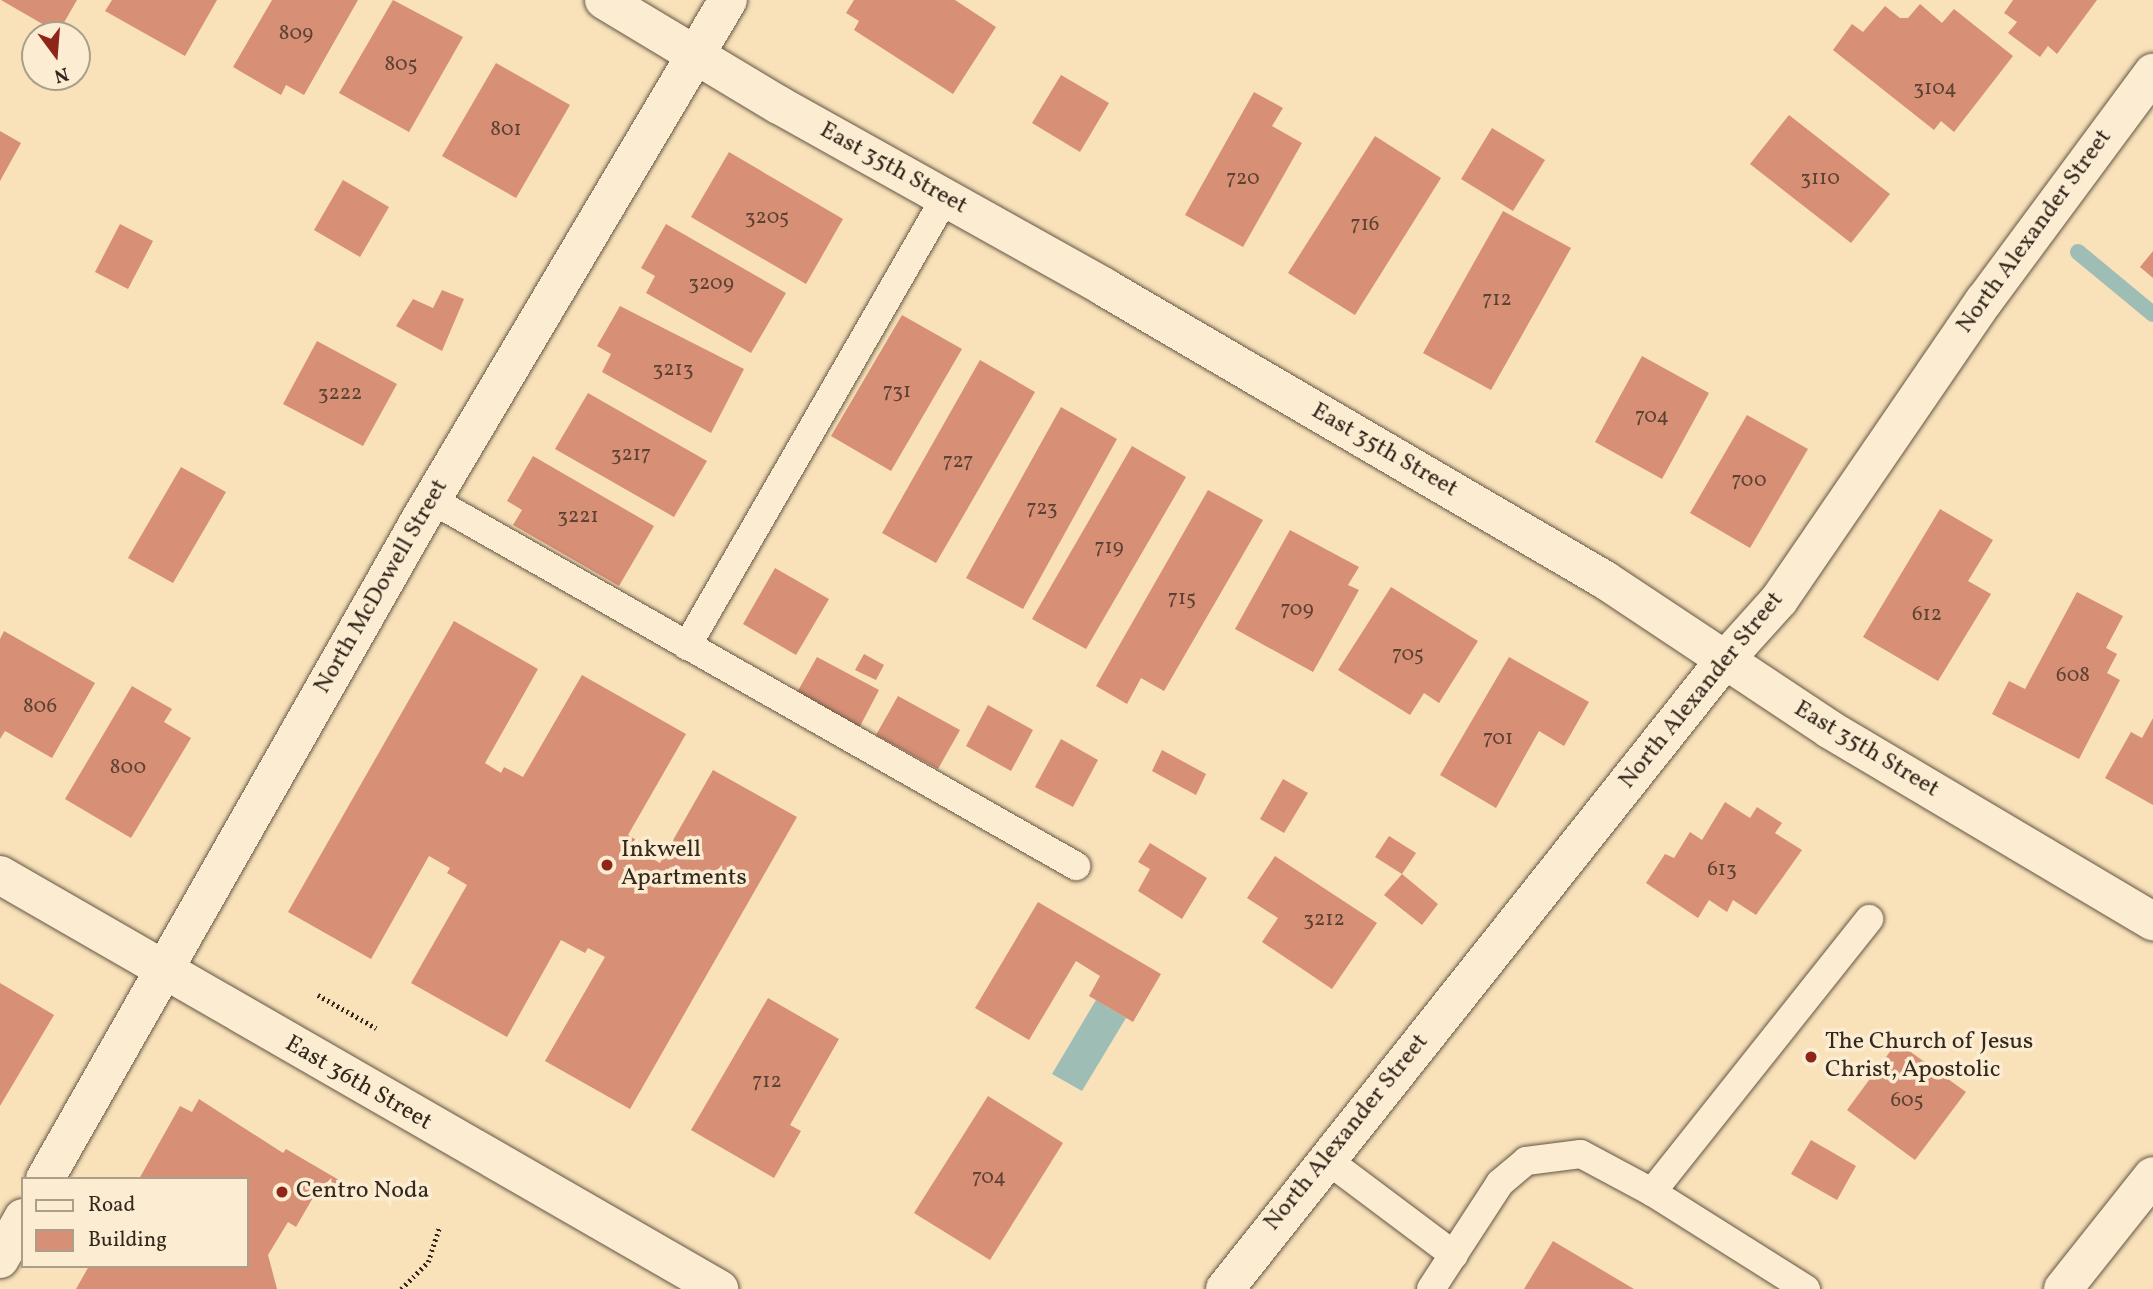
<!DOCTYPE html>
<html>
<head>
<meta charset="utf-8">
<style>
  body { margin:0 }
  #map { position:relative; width:2153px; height:1289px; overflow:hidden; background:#f9e2ba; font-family:Vollkorn,serif }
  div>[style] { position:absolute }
  .water>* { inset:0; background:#9ebdb5 }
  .stream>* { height:16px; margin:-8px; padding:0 8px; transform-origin:8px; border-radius:8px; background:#9ebdb5 }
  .building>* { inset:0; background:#d78f76 }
  .path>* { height:4.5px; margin-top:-2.25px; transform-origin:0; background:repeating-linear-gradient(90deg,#33281d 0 2px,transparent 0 5.5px) }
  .roads { filter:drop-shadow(0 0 2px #645644) drop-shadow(0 0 2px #645644) }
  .service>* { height:28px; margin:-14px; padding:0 14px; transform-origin:14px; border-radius:14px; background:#fbecd2 }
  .minor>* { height:38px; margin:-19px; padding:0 19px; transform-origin:19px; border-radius:19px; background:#fbecd2 }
  .tertiary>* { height:38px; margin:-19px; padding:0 19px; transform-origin:19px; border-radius:19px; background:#fbecd2 }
  .dots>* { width:19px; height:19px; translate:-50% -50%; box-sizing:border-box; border:4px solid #fbecd2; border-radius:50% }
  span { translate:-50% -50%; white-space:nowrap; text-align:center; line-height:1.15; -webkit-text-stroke:7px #fbecd2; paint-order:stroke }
  .number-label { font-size:21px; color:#5c4233 }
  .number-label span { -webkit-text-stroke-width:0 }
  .street-label { font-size:24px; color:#33281d }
  .poi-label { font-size:24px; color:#33281d }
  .left { translate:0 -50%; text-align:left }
  .legend { position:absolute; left:21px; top:1177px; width:228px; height:91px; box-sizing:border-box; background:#fbecd2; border:2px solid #ab9e8a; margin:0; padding:9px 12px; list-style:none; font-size:21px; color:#33281d }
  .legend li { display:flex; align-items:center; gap:14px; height:35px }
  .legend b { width:35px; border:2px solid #ab9e8a }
  .north { position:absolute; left:21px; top:21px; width:70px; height:70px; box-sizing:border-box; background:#fbecd2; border:2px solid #ab9e8a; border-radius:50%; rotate:164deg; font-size:19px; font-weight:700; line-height:28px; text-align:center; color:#33281d }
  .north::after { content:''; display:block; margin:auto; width:24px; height:32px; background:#8f2418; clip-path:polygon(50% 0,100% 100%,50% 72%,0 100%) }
</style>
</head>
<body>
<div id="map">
  <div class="water">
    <i style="clip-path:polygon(1096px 1000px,1126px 1018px,1082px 1091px,1052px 1074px)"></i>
  </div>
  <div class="stream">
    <i style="left:2078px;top:252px;width:97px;rotate:39.6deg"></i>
  </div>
  <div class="building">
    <i style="clip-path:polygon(1px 0,77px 0,58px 33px)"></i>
    <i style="clip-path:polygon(112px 0,217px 0,185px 56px,105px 11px)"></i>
    <i style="clip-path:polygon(272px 0,358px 0,304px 95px,286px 85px,281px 95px,233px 67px)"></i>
    <i style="clip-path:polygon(393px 0,463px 37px,409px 132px,339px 93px)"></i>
    <i style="clip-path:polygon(854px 0,955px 0,996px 27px,953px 94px,854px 30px,859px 21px,846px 13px)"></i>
    <i style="clip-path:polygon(2013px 0,2097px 0,2057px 54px,2048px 46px,2040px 57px,2008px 33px,2017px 22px,2004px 13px)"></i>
    <i style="clip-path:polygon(1920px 4px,1942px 23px,1954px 9px,2013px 56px,1954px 132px,1941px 121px,1934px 130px,1833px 50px,1852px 24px,1863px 32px,1885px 6px,1900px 18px,1908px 18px)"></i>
    <i style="clip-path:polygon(496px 63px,570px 105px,516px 198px,442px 156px)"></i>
    <i style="clip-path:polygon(1061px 75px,1109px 103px,1080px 152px,1032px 123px)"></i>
    <i style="clip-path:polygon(1254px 92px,1283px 108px,1272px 126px,1302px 143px,1243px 247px,1185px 215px)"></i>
    <i style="clip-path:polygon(1789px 115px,1890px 194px,1851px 243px,1750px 164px)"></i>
    <i style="clip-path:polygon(1492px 128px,1545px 160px,1513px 211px,1461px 179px)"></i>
    <i style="clip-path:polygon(0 131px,21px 143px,0 181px)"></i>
    <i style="clip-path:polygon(1375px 136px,1441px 178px,1355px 315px,1288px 273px)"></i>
    <i style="clip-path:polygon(729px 152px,843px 219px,806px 284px,691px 217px)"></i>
    <i style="clip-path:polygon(343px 180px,389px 207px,360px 257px,314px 230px)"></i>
    <i style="clip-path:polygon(1503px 211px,1571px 248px,1491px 390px,1423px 353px)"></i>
    <i style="clip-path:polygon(120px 224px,153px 241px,128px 289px,95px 272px)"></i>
    <i style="clip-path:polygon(666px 224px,786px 293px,751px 353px,646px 293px,655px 276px,641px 268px)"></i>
    <i style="clip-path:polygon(2153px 251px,2153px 278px,2140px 267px)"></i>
    <i style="clip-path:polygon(442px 290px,464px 299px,442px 351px,396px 326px,413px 299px,433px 308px)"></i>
    <i style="clip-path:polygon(620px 306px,744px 369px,711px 433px,602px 372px,611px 354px,597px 346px)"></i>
    <i style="clip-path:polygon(902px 315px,962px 349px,891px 471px,831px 436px)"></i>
    <i style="clip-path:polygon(317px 341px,397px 384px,363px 446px,283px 404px)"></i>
    <i style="clip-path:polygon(1642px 356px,1709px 393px,1662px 479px,1595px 442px)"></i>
    <i style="clip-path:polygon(980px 360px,1035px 392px,936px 563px,882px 533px)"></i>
    <i style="clip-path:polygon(588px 393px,707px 461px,674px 517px,555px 449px)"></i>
    <i style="clip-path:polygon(1061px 407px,1117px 439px,1023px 609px,966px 578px)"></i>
    <i style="clip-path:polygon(1747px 415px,1808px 449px,1750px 548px,1690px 513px)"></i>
    <i style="clip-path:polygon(1132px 446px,1186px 477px,1086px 649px,1032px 619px)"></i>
    <i style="clip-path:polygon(533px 456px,654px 526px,619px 586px,513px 525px,522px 510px,507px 501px)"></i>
    <i style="clip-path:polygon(181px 467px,226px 492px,173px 583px,128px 558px)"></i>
    <i style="clip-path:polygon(1208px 490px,1263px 520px,1164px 691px,1141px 678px,1127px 704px,1096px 686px)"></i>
    <i style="clip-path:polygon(1940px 509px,1993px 540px,1968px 581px,1991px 594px,1938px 681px,1863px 637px)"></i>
    <i style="clip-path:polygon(1290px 530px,1359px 567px,1348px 585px,1359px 590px,1313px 672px,1235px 629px)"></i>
    <i style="clip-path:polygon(775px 568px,829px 599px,796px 655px,743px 624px)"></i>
    <i style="clip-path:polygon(1391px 587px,1478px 641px,1439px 703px,1424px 693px,1410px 715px,1338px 670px)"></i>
    <i style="clip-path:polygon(2077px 592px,2123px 616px,2106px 648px,2117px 654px,2107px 673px,2120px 680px,2079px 759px,1992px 714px,2009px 681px,2025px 689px)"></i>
    <i style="clip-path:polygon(454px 621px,538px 669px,485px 763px,501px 773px,504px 767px,523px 777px,582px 675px,686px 734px,628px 835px,646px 846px,642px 853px,660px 863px,713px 770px,797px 817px,630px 1109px,545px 1061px,605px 957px,588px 948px,585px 953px,561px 940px,507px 1037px,411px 983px,467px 885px,447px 873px,450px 868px,429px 856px,371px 959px,288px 912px)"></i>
    <i style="clip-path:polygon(4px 631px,95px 683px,52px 758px,5px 731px,0 739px,0 639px)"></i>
    <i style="clip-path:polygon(864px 654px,884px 665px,876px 680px,855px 670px)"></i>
    <i style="clip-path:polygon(817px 657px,879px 690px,858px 730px,795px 696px)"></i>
    <i style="clip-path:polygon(1509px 657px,1589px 702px,1564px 746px,1539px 731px,1496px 808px,1440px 775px)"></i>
    <i style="clip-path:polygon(132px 686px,172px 709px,164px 722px,191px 738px,131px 838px,65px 799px)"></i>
    <i style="clip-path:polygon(898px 696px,960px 730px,938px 769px,876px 735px)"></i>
    <i style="clip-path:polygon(988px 705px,1033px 730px,1011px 771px,966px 746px)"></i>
    <i style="clip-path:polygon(2153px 718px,2153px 805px,2105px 778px,2131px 732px,2142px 738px)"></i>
    <i style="clip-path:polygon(1061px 739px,1098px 760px,1073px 807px,1035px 787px)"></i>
    <i style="clip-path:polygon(1162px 750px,1206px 774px,1196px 795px,1152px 771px)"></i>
    <i style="clip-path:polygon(1283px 779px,1308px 793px,1284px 833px,1260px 819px)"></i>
    <i style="clip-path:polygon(1725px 802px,1750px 818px,1757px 807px,1782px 823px,1775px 833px,1802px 850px,1756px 915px,1733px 900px,1727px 912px,1709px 900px,1698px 918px,1646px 883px,1665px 854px,1674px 858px,1690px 832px,1702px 840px)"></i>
    <i style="clip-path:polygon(1389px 836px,1416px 853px,1402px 874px,1438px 904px,1422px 925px,1384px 895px,1402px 874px,1375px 857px)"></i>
    <i style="clip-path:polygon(1150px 843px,1207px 878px,1182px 919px,1138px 891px,1150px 869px,1138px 862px)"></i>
    <i style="clip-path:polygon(1275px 856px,1377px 923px,1332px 989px,1262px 942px,1278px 918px,1247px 898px)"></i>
    <i style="clip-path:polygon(1038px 902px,1161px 974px,1133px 1022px,1089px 996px,1100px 976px,1076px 961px,1029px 1040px,975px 1008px)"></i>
    <i style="clip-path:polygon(0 983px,54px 1015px,0 1106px)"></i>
    <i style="clip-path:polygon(768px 998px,839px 1039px,790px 1125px,801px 1131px,774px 1178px,691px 1130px)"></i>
    <i style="clip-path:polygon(1897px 1042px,1966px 1092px,1915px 1160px,1847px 1110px)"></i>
    <i style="clip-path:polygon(988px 1096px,1063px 1143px,990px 1260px,914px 1213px)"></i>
    <i style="clip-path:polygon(199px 1099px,283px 1153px,286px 1149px,339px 1180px,329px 1195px,318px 1189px,296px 1227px,288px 1222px,268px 1255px,277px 1289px,76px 1289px,89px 1266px,247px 1266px,247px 1179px,139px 1179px,180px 1106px,192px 1112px)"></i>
    <i style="clip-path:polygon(1811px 1140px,1856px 1166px,1837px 1200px,1791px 1174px)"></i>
    <i style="clip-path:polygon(1553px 1241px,1634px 1289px,1524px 1289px)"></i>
  </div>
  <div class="path">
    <i style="left:318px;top:995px;width:67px;rotate:29.6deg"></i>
    <i style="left:401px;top:1289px;width:38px;rotate:-45deg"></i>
    <i style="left:428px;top:1262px;width:36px;rotate:-72deg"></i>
  </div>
  <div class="roads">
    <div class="service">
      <i style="left:432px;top:500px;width:741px;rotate:29.61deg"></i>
      <i style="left:687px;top:646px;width:517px;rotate:-60.06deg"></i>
      <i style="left:1326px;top:1159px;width:160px;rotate:36.9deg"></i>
      <i style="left:1431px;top:1289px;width:126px;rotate:-56.9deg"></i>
      <i style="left:1500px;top:1183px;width:34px;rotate:-40deg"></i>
      <i style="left:1526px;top:1161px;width:55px;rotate:-7.3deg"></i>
      <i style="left:1581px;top:1154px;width:81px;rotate:28.2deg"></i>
      <i style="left:1806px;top:1289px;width:182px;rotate:-147.8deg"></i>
      <i style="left:1652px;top:1192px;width:349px;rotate:-51.5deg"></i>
    </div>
    <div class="minor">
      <i style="left:604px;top:0;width:204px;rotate:31deg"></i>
      <i style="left:779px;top:105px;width:372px;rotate:29.2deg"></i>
      <i style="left:1104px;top:287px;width:580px;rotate:30.32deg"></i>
      <i style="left:1605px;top:580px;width:269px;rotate:33.6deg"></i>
      <i style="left:1829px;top:729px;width:377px;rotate:30.7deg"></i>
      <i style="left:45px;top:1179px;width:760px;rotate:-60.37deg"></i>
      <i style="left:421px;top:518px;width:602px;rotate:-59.35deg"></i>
      <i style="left:0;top:1259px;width:47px;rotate:-60.7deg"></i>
      <i style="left:1225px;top:1289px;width:802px;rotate:-51.53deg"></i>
      <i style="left:1724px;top:661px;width:82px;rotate:-48deg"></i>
      <i style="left:1779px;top:600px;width:363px;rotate:-55.6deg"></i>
      <i style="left:1984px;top:301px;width:284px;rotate:-53.5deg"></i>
      <i style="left:2063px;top:1289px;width:144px;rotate:-51.5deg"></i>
    </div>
    <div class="tertiary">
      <i style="left:0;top:875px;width:830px;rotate:29.93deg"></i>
    </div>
  </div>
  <div class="dots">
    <i style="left:607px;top:865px;background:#8f2418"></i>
    <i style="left:1811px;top:1057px;background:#8f2418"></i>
    <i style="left:282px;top:1192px;background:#8f2418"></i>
  </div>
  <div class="number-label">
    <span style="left:296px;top:34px">809</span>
    <span style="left:401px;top:65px">805</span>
    <span style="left:1935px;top:89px">3104</span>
    <span style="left:506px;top:130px">801</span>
    <span style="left:1243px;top:179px">720</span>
    <span style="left:1820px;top:179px">3110</span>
    <span style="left:767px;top:218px">3205</span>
    <span style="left:1365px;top:225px">716</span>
    <span style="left:711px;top:284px">3209</span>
    <span style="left:1497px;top:300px">712</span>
    <span style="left:673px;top:370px">3213</span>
    <span style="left:897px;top:392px">731</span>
    <span style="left:340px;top:394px">3222</span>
    <span style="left:1652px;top:417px">704</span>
    <span style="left:631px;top:455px">3217</span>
    <span style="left:958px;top:462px">727</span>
    <span style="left:1749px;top:481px">700</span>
    <span style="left:1042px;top:509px">723</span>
    <span style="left:578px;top:517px">3221</span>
    <span style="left:1109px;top:548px">719</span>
    <span style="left:1182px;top:599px">715</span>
    <span style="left:1297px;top:610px">709</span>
    <span style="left:1927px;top:615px">612</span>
    <span style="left:1408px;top:655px">705</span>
    <span style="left:2073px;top:676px">608</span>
    <span style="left:40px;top:707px">806</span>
    <span style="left:1498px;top:739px">701</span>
    <span style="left:128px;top:768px">800</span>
    <span style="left:1722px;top:870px">613</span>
    <span style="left:1324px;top:920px">3212</span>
    <span style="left:767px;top:1082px">712</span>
    <span style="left:1907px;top:1101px">605</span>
    <span style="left:989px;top:1178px">704</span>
  </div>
  <div class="street-label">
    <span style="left:893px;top:169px;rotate:29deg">East 35th Street</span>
    <span style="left:2035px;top:232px;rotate:-54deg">North Alexander Street</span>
    <span style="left:1384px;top:451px;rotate:30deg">East 35th Street</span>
    <span style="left:382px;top:587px;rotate:-60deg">North McDowell Street</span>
    <span style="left:1702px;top:691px;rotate:-51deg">North Alexander Street</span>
    <span style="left:1866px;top:750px;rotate:31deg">East 35th Street</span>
    <span style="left:358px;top:1084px;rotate:30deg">East 36th Street</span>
    <span style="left:1347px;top:1133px;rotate:-51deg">North Alexander Street</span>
  </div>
  <div class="poi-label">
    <span class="left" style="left:621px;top:865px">Inkwell<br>Apartments</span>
    <span class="left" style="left:1825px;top:1057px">The Church of Jesus<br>Christ, Apostolic</span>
    <span class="left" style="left:296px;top:1192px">Centro Noda</span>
  </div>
  <ul class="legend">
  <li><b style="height:9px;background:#fbecd2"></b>Road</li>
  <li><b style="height:19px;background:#d78f76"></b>Building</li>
  </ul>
  <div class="north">N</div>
</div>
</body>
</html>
